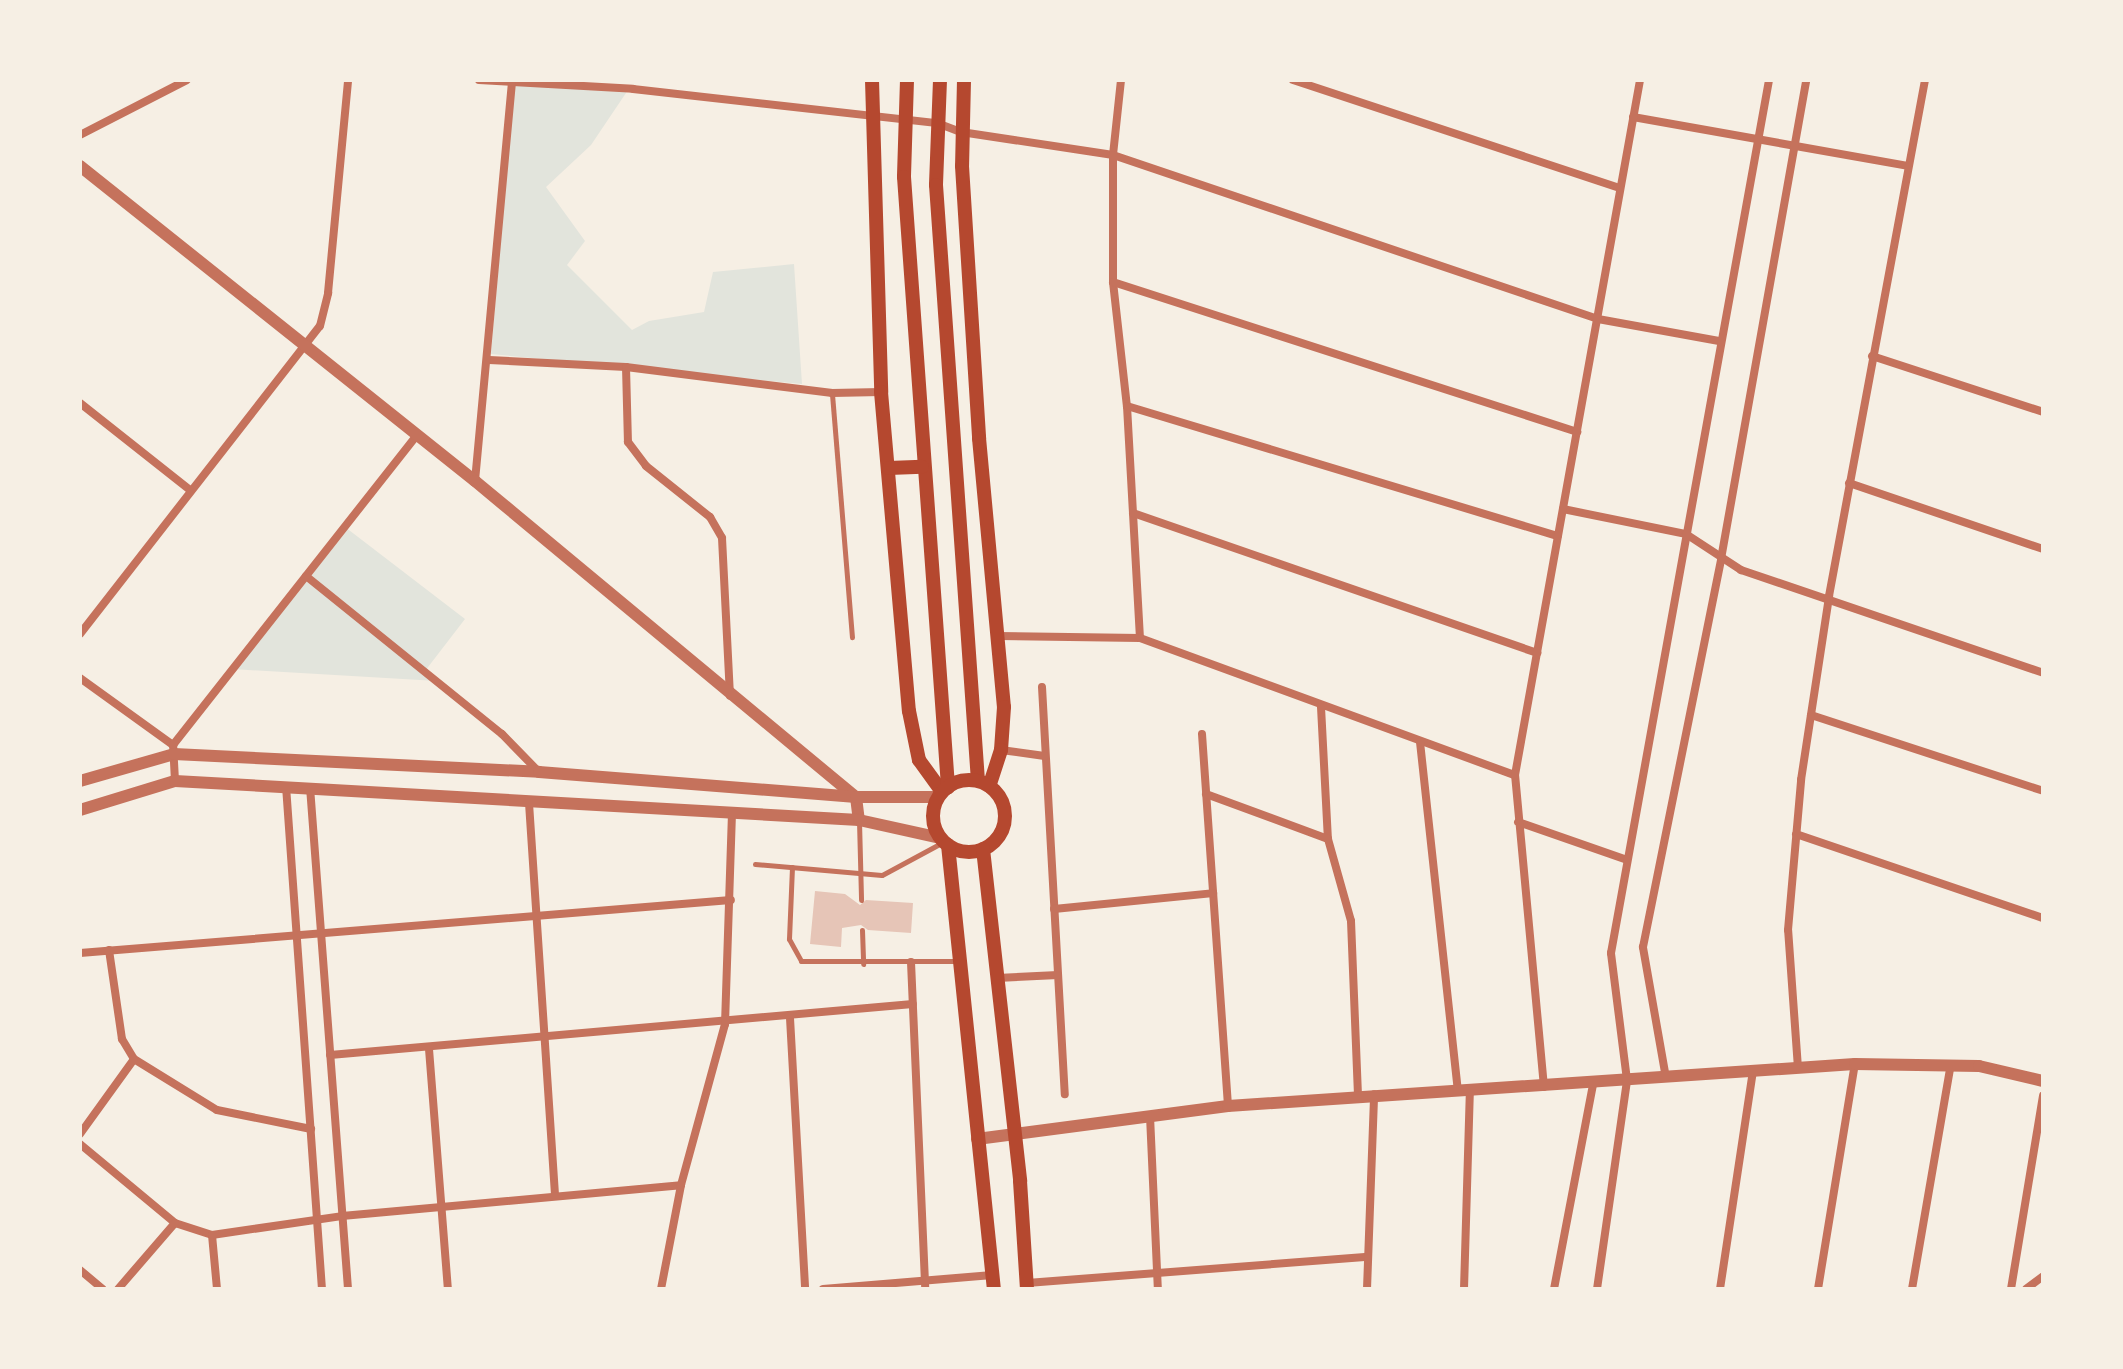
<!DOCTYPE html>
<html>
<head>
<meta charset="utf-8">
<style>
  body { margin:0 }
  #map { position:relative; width:2123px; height:1369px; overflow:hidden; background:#f6efe4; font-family:Roboto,sans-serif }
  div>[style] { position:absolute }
  .green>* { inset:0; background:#e2e4dc }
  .building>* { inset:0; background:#e6c5b7 }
  .service>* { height:5px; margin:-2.5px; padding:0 2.5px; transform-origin:2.5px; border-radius:2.5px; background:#c5725c }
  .minor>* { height:8px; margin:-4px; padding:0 4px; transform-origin:4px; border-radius:4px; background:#c5725c }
  .tertiary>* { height:12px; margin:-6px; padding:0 6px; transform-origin:6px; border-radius:6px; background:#c5725c }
  .secondary>* { height:14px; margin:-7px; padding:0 7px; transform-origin:7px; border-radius:7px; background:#b5482f }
  .primary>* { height:14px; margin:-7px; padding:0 7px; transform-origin:7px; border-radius:7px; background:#b5482f }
  .primary>.ring { margin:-7px; padding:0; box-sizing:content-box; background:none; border:14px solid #b5482f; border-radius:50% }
  span { translate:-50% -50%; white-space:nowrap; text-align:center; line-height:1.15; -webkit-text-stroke:7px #f6efe4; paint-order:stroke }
  .frame { position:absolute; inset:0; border:82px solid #f6efe4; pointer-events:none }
</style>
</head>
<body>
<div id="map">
  <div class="green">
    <i style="clip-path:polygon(514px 82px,628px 90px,591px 145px,546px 187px,585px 241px,567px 265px,632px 330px,649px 321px,704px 312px,713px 272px,794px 264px,802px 384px,491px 354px)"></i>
    <i style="clip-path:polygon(345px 527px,465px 619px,425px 671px,437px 681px,232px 669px)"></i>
  </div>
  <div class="building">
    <i style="clip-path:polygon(815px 891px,845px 894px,860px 905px,866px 900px,913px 903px,911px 933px,868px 930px,861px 925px,842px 928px,841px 947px,810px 944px)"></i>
  </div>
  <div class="service">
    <i style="left:832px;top:394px;width:244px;rotate:85.3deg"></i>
    <i style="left:859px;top:821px;width:79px;rotate:88.5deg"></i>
    <i style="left:755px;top:864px;width:127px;rotate:5deg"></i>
    <i style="left:882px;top:875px;width:69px;rotate:-28.4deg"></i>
    <i style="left:792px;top:867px;width:72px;rotate:92.4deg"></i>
    <i style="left:789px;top:939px;width:25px;rotate:61deg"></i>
    <i style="left:801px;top:961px;width:156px"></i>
    <i style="left:862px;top:930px;width:34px;rotate:88deg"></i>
  </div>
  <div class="minor">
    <i style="left:479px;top:80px;width:154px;rotate:3.3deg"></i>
    <i style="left:633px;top:89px;width:306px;rotate:6.4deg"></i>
    <i style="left:937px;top:123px;width:26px;rotate:21deg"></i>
    <i style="left:961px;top:132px;width:154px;rotate:8.6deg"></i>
    <i style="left:1113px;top:155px;width:512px;rotate:18.68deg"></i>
    <i style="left:1598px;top:319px;width:123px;rotate:10.3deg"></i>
    <i style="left:1121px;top:80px;width:75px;rotate:96.1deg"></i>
    <i style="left:1113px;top:155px;width:127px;rotate:90deg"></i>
    <i style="left:1113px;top:282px;width:125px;rotate:83.6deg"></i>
    <i style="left:1127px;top:406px;width:232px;rotate:86.8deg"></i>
    <i style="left:1293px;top:80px;width:344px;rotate:18.3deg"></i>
    <i style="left:1633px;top:117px;width:279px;rotate:10.1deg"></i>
    <i style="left:80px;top:135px;width:120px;rotate:-27.2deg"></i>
    <i style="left:1113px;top:282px;width:488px;rotate:17.9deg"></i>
    <i style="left:1872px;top:356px;width:180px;rotate:18.1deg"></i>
    <i style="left:489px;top:360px;width:137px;rotate:2.9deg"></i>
    <i style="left:626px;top:367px;width:208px;rotate:7.2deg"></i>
    <i style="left:832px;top:393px;width:49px;rotate:-1.2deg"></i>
    <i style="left:626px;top:367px;width:75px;rotate:88.5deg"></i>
    <i style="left:628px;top:442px;width:30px;rotate:53deg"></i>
    <i style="left:646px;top:466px;width:82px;rotate:38.6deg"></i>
    <i style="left:710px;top:517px;width:24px;rotate:60deg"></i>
    <i style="left:722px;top:538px;width:158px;rotate:87.1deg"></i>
    <i style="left:80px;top:403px;width:140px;rotate:38.3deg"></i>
    <i style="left:1127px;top:406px;width:450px;rotate:16.8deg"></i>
    <i style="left:475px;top:481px;width:402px;rotate:-84.7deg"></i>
    <i style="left:1849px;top:483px;width:205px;rotate:18.8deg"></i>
    <i style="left:1563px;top:509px;width:126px;rotate:11.5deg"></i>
    <i style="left:1686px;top:534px;width:66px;rotate:33.2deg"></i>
    <i style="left:1741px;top:570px;width:319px;rotate:18.8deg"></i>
    <i style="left:1133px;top:513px;width:428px;rotate:19.1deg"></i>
    <i style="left:306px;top:576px;width:252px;rotate:38.9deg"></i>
    <i style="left:502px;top:734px;width:53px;rotate:45.8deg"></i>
    <i style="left:80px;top:634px;width:390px;rotate:-52.1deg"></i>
    <i style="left:320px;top:326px;width:34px;rotate:-76deg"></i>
    <i style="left:328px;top:293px;width:214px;rotate:-84.6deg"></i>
    <i style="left:998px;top:636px;width:142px;rotate:0.8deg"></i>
    <i style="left:1140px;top:638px;width:399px;rotate:20.1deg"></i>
    <i style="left:80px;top:678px;width:115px;rotate:35.8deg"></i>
    <i style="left:1042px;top:687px;width:408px;rotate:86.8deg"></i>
    <i style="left:1321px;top:707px;width:132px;rotate:87deg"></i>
    <i style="left:1328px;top:839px;width:85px;rotate:74.3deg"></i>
    <i style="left:1351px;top:921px;width:176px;rotate:87.7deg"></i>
    <i style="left:1811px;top:715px;width:244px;rotate:18.1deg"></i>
    <i style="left:1202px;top:734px;width:373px;rotate:86deg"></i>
    <i style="left:1420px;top:742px;width:350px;rotate:83.8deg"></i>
    <i style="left:1001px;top:750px;width:44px;rotate:7.8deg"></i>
    <i style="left:175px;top:781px;width:36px;rotate:-93deg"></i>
    <i style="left:173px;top:745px;width:393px;rotate:-51.8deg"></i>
    <i style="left:286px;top:786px;width:504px;rotate:85.91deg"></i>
    <i style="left:310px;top:787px;width:503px;rotate:85.67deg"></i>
    <i style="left:1206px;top:794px;width:130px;rotate:20.2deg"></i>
    <i style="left:529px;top:803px;width:391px;rotate:86.2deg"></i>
    <i style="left:1518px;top:822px;width:115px;rotate:19.2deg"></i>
    <i style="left:1796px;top:834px;width:261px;rotate:18.8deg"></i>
    <i style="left:1054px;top:909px;width:160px;rotate:-5.7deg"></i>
    <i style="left:109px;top:950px;width:90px;rotate:81.7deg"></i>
    <i style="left:122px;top:1039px;width:23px;rotate:59deg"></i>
    <i style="left:134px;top:1059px;width:97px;rotate:31.6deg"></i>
    <i style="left:217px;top:1110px;width:96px;rotate:11.4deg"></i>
    <i style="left:80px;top:953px;width:653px;rotate:-4.65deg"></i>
    <i style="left:911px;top:962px;width:327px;rotate:87.5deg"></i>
    <i style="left:997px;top:978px;width:61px;rotate:-2.8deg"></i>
    <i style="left:790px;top:1018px;width:271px;rotate:86.8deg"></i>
    <i style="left:429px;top:1049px;width:241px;rotate:85.5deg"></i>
    <i style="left:330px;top:1055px;width:585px;rotate:-5deg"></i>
    <i style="left:1798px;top:1068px;width:138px;rotate:-94.1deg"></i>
    <i style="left:1788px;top:930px;width:151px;rotate:-85deg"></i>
    <i style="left:1801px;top:780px;width:186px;rotate:-81.3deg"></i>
    <i style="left:1829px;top:596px;width:525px;rotate:-79.46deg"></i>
    <i style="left:1666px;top:1078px;width:133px;rotate:-100deg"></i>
    <i style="left:1643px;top:947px;width:396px;rotate:-78.6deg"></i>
    <i style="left:1721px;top:559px;width:486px;rotate:-79.9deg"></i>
    <i style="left:1544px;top:1087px;width:313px;rotate:-95.3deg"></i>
    <i style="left:1515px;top:775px;width:706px;rotate:-79.8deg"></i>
    <i style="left:1150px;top:1116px;width:173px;rotate:87.4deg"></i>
    <i style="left:80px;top:1134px;width:92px;rotate:-54.2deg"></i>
    <i style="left:80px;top:1144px;width:124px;rotate:39.7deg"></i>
    <i style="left:175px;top:1223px;width:39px;rotate:18deg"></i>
    <i style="left:80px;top:1270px;width:30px;rotate:40deg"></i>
    <i style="left:1027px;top:1283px;width:342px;rotate:-4.4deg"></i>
    <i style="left:118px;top:1289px;width:87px;rotate:-49.2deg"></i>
    <i style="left:217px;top:1289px;width:54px;rotate:-95.3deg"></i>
    <i style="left:212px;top:1235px;width:131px;rotate:-8.3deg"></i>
    <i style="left:342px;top:1216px;width:340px;rotate:-5.2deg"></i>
    <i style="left:661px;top:1289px;width:106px;rotate:-79.1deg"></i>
    <i style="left:681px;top:1185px;width:167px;rotate:-74.7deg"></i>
    <i style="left:725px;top:1024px;width:208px;rotate:-88.1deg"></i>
    <i style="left:823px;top:1289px;width:170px;rotate:-4.7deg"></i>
    <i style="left:1367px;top:1289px;width:195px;rotate:-87.9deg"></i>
    <i style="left:1464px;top:1289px;width:198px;rotate:-88.3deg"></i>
    <i style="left:1554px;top:1289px;width:209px;rotate:-79.2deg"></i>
    <i style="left:1597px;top:1289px;width:211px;rotate:-81.8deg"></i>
    <i style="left:1627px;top:1080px;width:128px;rotate:-97.2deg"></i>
    <i style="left:1611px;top:953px;width:887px;rotate:-79.74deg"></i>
    <i style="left:1720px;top:1289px;width:219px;rotate:-81.4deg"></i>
    <i style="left:1818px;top:1289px;width:228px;rotate:-80.7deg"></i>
    <i style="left:1912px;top:1289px;width:228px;rotate:-80.2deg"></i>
    <i style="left:2011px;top:1289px;width:196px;rotate:-80.6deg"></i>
    <i style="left:2026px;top:1289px;width:21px;rotate:-37deg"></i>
  </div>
  <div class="tertiary">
    <i style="left:80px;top:166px;width:505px;rotate:38.57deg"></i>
    <i style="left:475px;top:481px;width:495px;rotate:39.7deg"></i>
    <i style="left:856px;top:797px;width:23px;rotate:83deg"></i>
    <i style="left:80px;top:781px;width:98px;rotate:-16deg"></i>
    <i style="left:174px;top:754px;width:365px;rotate:2.8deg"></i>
    <i style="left:539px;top:772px;width:318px;rotate:4.5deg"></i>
    <i style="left:856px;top:797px;width:83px"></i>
    <i style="left:80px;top:810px;width:99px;rotate:-17deg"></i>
    <i style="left:175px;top:781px;width:685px;rotate:3.26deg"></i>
    <i style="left:859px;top:820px;width:84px;rotate:12.4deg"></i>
    <i style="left:977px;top:1139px;width:253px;rotate:-7.5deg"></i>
    <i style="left:1228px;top:1106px;width:628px;rotate:-3.83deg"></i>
    <i style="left:1855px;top:1064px;width:124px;rotate:0.9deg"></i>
    <i style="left:1979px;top:1066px;width:66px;rotate:13.2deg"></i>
  </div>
  <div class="secondary">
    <i style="left:872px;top:80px;width:312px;rotate:88.3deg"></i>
    <i style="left:881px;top:392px;width:320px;rotate:85deg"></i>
    <i style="left:909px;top:711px;width:50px;rotate:78.5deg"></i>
    <i style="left:919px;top:760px;width:39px;rotate:54deg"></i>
    <i style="left:964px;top:80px;width:86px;rotate:91.3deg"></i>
    <i style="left:962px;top:166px;width:273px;rotate:86.4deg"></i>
    <i style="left:979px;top:438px;width:270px;rotate:84.7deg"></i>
    <i style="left:1004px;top:707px;width:43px;rotate:94deg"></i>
    <i style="left:1001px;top:750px;width:38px;rotate:108deg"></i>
  </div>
  <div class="primary">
    <i style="left:907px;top:80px;width:97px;rotate:91.8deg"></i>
    <i style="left:904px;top:177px;width:612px;rotate:85.87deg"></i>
    <i style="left:940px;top:80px;width:105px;rotate:92.2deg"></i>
    <i style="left:936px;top:185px;width:597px;rotate:85.97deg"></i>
    <i style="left:889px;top:468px;width:33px;rotate:-2deg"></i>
    <i class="ring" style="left:933px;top:780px;width:58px;height:58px"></i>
    <i style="left:948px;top:845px;width:446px;rotate:84.1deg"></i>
    <i style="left:983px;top:849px;width:334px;rotate:83.6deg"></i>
    <i style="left:1020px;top:1181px;width:108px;rotate:86.3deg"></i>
  </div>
  <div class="frame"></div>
</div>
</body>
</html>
